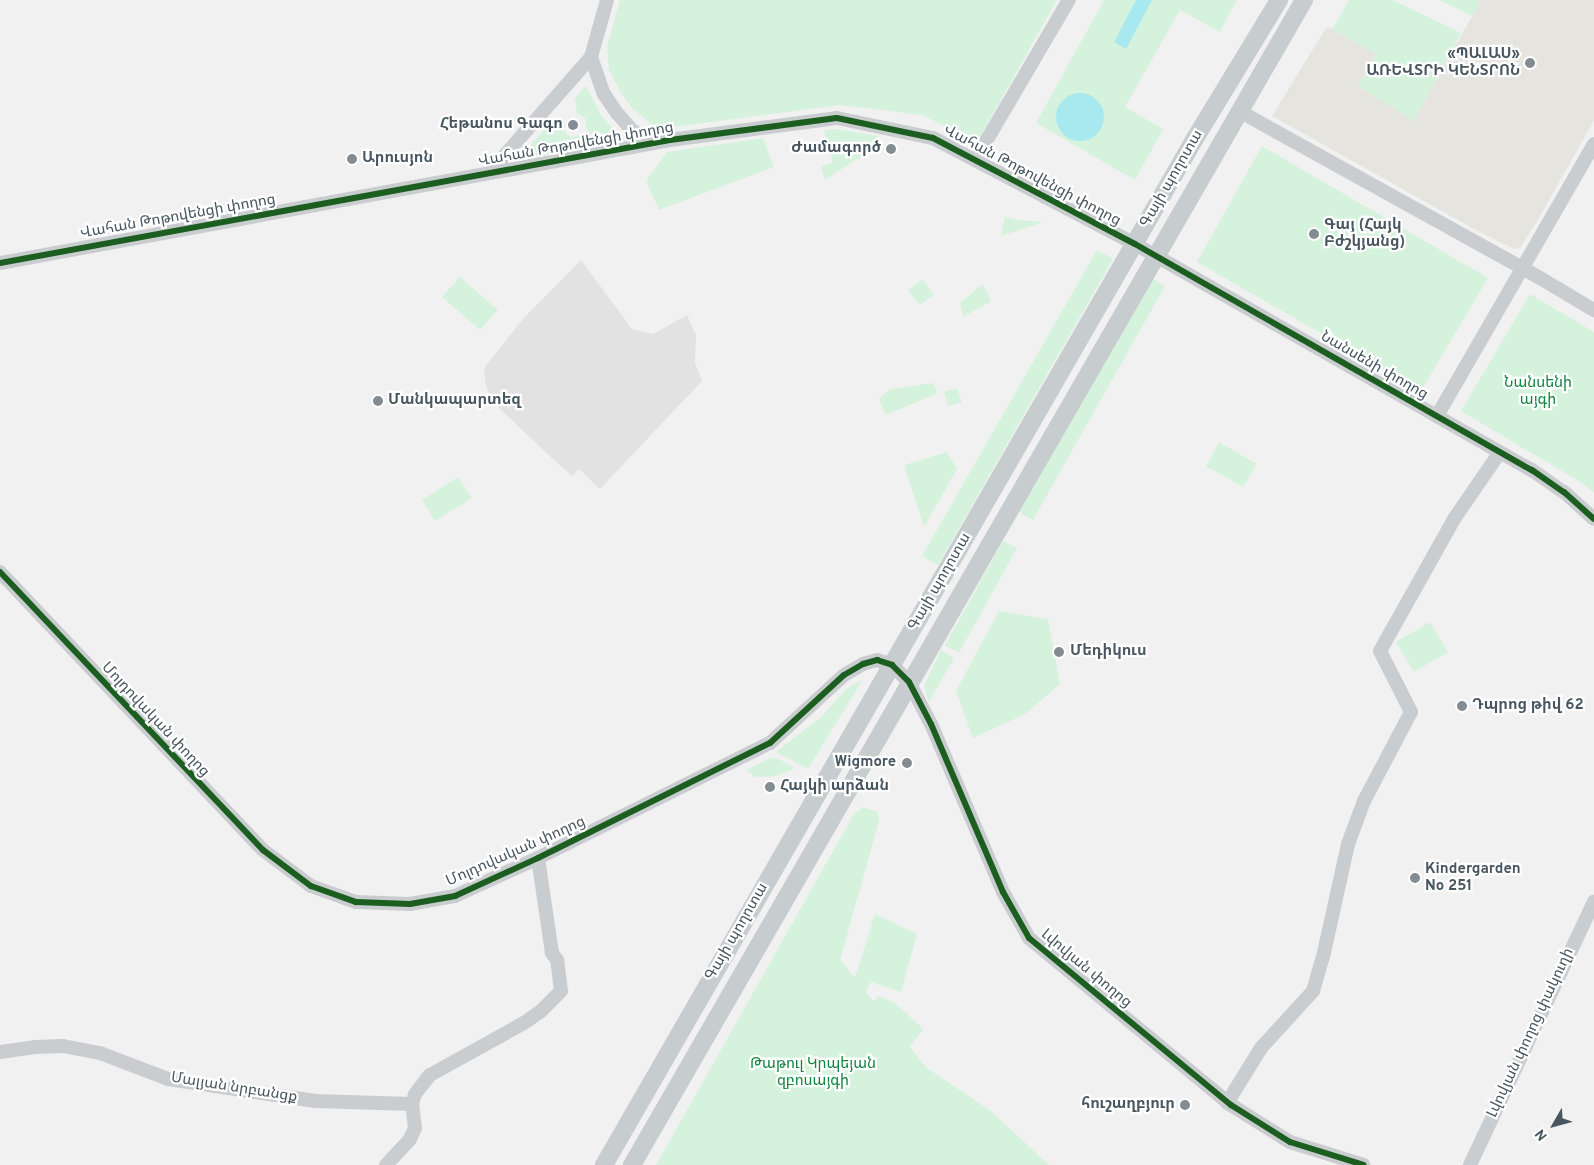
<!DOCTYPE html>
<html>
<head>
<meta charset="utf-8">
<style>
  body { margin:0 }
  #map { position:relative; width:1594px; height:1165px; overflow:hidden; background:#f2f1f1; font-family:Overpass,"Noto Sans Armenian",sans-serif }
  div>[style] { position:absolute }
  .commercial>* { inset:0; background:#e6e4df }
  .education>* { inset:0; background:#e3e2e3 }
  .green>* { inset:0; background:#d5f2dd }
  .water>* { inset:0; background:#a8e9f0 }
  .round { border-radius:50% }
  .minor>* { height:14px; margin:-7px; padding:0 7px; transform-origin:7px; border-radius:7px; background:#cacdd0 }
  .major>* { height:18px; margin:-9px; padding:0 9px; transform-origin:9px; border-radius:9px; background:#c7ccce }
  .cycleway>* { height:6px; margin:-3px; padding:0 3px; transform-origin:3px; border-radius:3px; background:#1b5e20 }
  .dots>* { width:14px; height:14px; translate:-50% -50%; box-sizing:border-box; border:2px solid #fff; border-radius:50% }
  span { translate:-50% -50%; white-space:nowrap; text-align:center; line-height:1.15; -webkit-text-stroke:4.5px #fff; paint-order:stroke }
  .poi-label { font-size:15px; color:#47565f; font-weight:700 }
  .right { translate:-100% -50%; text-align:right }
  .left { translate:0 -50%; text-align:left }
  .street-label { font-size:15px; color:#47565f }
  .park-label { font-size:15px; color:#138540 }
  .north { position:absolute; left:1529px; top:1100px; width:50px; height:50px; -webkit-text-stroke:4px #fff; paint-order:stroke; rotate:232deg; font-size:14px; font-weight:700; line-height:20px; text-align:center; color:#47565f }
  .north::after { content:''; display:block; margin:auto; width:18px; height:22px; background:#47565f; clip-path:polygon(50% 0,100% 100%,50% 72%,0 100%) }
</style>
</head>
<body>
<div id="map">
  <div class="commercial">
    <i style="clip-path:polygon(1481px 0,1594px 0,1594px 120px,1543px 211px,1520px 248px,1514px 249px,1474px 229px,1272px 116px,1326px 28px,1332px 29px,1377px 54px,1414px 120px)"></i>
  </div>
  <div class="education">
    <i style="clip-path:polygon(581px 260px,632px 329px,653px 334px,687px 315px,696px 335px,695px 363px,702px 381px,600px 489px,579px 469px,572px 476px,553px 459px,500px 409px,490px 397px,485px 381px,484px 368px,522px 320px)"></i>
  </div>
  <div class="green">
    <i style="clip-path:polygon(620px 0,1057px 0,977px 142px,922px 115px,840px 105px,666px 128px,655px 127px,632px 108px,621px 93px,609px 70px,607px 46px)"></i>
    <i style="clip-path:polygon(1104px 0,1237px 0,1220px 32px,1180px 10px,1125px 107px,1163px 129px,1135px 180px,1036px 123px)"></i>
    <i style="clip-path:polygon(1349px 0,1393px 0,1461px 33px,1414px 121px,1358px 86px,1376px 54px,1332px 29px)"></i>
    <i style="clip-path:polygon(1439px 0,1481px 0,1472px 16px)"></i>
    <i style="clip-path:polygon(586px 86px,601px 115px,623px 140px,602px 144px,586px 129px,586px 119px,577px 113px,575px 98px)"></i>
    <i style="clip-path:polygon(563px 129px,568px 136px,573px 137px,582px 134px,595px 146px,518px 159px,544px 130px)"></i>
    <i style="clip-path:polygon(837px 129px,878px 136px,877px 146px,825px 180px,821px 166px,833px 163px,824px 130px)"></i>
    <i style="clip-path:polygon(763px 138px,774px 167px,659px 210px,646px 181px,667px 152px)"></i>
    <i style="clip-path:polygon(1262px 146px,1488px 278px,1421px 391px,1197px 262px)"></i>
    <i style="clip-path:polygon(1005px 217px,1019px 220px,1043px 222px,1001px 236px)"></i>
    <i style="clip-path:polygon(1097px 250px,1113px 259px,938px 565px,922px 556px)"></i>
    <i style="clip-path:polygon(460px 277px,498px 310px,480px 330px,442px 297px)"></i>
    <i style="clip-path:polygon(1152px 278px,1165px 286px,1033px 520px,1019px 512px)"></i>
    <i style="clip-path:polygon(923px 279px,934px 295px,919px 305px,908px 290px)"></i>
    <i style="clip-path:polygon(983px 284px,991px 301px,963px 317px,960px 303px)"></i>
    <i style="clip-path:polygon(1530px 294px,1594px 332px,1594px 493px,1582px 483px,1461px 411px)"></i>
    <i style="clip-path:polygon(933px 383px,938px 393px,886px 415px,879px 399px,890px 389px)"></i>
    <i style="clip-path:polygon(957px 388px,962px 402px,948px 406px,944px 392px)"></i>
    <i style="clip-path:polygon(1219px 442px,1257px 464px,1243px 487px,1206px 466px)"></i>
    <i style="clip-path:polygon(947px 452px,957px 469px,924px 527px,904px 465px)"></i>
    <i style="clip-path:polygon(458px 477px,472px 498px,435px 521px,422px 500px)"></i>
    <i style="clip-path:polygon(1003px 541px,1017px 548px,959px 653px,945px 645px)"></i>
    <i style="clip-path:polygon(999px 611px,1048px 619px,1060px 684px,1025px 714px,973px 738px,956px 691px)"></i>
    <i style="clip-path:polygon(1430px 622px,1448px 652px,1414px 672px,1396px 642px)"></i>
    <i style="clip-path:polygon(941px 650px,954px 658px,929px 702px,924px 686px)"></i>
    <i style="clip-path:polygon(860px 681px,862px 681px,808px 769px,776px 752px,821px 717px,846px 689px)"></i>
    <i style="clip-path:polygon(770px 758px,777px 758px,795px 768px,777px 776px,756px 777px,746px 770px)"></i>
    <i style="clip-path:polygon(863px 807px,878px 812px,879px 821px,840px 960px,855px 978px,875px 914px,917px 934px,901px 992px,871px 982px,866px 992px,874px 1002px,878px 996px,894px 1002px,923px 1029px,910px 1047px,927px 1068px,992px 1112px,1049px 1165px,656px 1165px,854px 814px)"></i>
  </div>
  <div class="water">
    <i style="clip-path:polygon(1136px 0,1152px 0,1126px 49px,1114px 42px)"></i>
    <i class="round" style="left:1056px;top:93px;width:48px;height:48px"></i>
  </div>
  <div class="minor">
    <i style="left:591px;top:57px;width:39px;rotate:71deg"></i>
    <i style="left:604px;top:94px;width:23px;rotate:56deg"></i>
    <i style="left:617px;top:113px;width:23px;rotate:49deg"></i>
    <i style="left:632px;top:130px;width:24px;rotate:33deg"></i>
    <i style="left:1239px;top:111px;width:344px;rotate:29deg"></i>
    <i style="left:1540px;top:278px;width:63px;rotate:30.7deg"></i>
    <i style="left:975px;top:160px;width:186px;rotate:-59.6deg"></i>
    <i style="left:490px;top:172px;width:153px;rotate:-48.7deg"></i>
    <i style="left:591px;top:57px;width:59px;rotate:-74.3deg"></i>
    <i style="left:0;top:263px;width:681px;rotate:-10.4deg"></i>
    <i style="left:670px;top:140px;width:168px;rotate:-7.5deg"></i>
    <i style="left:837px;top:118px;width:98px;rotate:11.8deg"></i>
    <i style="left:933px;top:138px;width:228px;rotate:27.7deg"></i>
    <i style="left:1135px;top:244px;width:457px;rotate:29.7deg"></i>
    <i style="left:1532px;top:470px;width:39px;rotate:35deg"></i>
    <i style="left:1564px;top:492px;width:40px;rotate:42deg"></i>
    <i style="left:1437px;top:416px;width:314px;rotate:-60deg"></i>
    <i style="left:0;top:572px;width:383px;rotate:46.6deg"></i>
    <i style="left:263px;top:850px;width:60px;rotate:36.9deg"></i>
    <i style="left:311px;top:886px;width:48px;rotate:19.6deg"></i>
    <i style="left:356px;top:902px;width:54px;rotate:2.1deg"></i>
    <i style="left:410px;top:904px;width:46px;rotate:-10.1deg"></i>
    <i style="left:455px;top:896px;width:91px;rotate:-24.6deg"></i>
    <i style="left:538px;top:858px;width:259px;rotate:-26.4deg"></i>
    <i style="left:770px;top:743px;width:100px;rotate:-42.6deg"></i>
    <i style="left:844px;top:675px;width:22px;rotate:-30deg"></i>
    <i style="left:863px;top:664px;width:15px;rotate:-16deg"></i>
    <i style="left:877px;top:660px;width:16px;rotate:18deg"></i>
    <i style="left:892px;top:665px;width:24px;rotate:45deg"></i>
    <i style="left:909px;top:682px;width:47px;rotate:62.4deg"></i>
    <i style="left:931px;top:724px;width:183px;rotate:66.8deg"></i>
    <i style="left:1003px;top:892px;width:53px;rotate:60.5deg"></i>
    <i style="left:1029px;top:938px;width:262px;rotate:39.6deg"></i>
    <i style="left:1231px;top:1105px;width:70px;rotate:32.1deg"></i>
    <i style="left:1290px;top:1142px;width:77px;rotate:17.3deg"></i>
    <i style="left:0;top:1052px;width:35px;rotate:-8deg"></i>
    <i style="left:35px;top:1047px;width:28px;rotate:-2deg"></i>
    <i style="left:63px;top:1046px;width:38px;rotate:11deg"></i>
    <i style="left:100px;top:1053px;width:73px;rotate:20.9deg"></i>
    <i style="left:168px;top:1079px;width:149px;rotate:8.5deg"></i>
    <i style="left:315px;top:1101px;width:97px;rotate:1.8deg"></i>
    <i style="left:1227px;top:1103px;width:65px;rotate:-58.3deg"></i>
    <i style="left:1261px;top:1048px;width:77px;rotate:-47.6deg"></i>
    <i style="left:1313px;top:991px;width:35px;rotate:-74deg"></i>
    <i style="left:1323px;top:957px;width:116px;rotate:-77.5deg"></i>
    <i style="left:1348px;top:844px;width:46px;rotate:-69.6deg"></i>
    <i style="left:1364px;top:801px;width:101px;rotate:-62.2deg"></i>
    <i style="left:1411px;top:712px;width:68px;rotate:-116.9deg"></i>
    <i style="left:1380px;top:651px;width:151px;rotate:-60.7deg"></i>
    <i style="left:1454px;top:519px;width:81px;rotate:-55.5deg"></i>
    <i style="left:386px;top:1165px;width:35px;rotate:-47deg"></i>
    <i style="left:410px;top:1139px;width:12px;rotate:-66deg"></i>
    <i style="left:415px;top:1128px;width:24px;rotate:-97deg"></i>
    <i style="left:412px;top:1104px;width:10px;rotate:-73deg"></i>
    <i style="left:415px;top:1094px;width:24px;rotate:-52deg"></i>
    <i style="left:430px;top:1075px;width:107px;rotate:-29deg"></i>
    <i style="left:524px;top:1023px;width:19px;rotate:-35deg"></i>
    <i style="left:540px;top:1012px;width:30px;rotate:-45deg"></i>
    <i style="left:561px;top:991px;width:31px;rotate:-97deg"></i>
    <i style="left:557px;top:960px;width:9px;rotate:-126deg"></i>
    <i style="left:552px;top:953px;width:96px;rotate:-98.4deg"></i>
    <i style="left:1470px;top:1165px;width:291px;rotate:-64.8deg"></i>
  </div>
  <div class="major">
    <i style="left:604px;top:1165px;width:1183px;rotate:-60.07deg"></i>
    <i style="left:1194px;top:140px;width:164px;rotate:-58.7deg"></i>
    <i style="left:632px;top:1165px;width:1345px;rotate:-60.02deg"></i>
  </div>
  <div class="cycleway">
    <i style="left:0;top:263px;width:681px;rotate:-10.4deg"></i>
    <i style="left:670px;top:140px;width:168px;rotate:-7.5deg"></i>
    <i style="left:837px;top:118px;width:98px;rotate:11.8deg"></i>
    <i style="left:933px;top:138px;width:228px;rotate:27.7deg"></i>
    <i style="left:1135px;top:244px;width:457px;rotate:29.7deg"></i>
    <i style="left:1532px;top:470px;width:39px;rotate:35deg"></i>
    <i style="left:1564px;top:492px;width:40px;rotate:42deg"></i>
    <i style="left:0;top:572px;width:383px;rotate:46.6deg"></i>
    <i style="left:263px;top:850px;width:60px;rotate:36.9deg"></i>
    <i style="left:311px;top:886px;width:48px;rotate:19.6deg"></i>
    <i style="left:356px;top:902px;width:54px;rotate:2.1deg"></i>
    <i style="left:410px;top:904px;width:46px;rotate:-10.1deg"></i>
    <i style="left:455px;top:896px;width:91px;rotate:-24.6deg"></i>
    <i style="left:538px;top:858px;width:259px;rotate:-26.4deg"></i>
    <i style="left:770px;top:743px;width:100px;rotate:-42.6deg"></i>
    <i style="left:844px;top:675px;width:22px;rotate:-30deg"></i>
    <i style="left:863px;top:664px;width:15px;rotate:-16deg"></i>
    <i style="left:877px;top:660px;width:16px;rotate:18deg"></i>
    <i style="left:892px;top:665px;width:24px;rotate:45deg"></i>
    <i style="left:909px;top:682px;width:47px;rotate:62.4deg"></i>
    <i style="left:931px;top:724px;width:183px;rotate:66.8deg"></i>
    <i style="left:1003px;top:892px;width:53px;rotate:60.5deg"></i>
    <i style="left:1029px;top:938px;width:262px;rotate:39.6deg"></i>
    <i style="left:1231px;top:1105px;width:70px;rotate:32.1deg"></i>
    <i style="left:1290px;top:1142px;width:77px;rotate:17.3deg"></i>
  </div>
  <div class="dots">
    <i style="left:1530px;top:63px;background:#838c92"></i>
    <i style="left:573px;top:125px;background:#838c92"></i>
    <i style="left:891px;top:149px;background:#838c92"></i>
    <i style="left:352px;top:159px;background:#838c92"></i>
    <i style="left:1314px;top:234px;background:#838c92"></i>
    <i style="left:378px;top:401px;background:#838c92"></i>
    <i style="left:1059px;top:652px;background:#838c92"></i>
    <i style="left:1462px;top:706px;background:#838c92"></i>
    <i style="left:907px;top:763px;background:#838c92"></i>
    <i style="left:770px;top:787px;background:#838c92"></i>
    <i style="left:1415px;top:878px;background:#838c92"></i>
    <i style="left:1185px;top:1105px;background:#838c92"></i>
  </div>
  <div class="poi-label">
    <span class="right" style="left:1520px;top:63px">«ՊԱԼԱՍ»<br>ԱՌԵՎՏՐԻ ԿԵՆՏՐՈՆ</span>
    <span class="right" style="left:563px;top:125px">Հեթանոս Գագո</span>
    <span class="right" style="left:881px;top:149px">Ժամագործ</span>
    <span class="left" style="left:362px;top:159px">Արուսյոն</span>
    <span class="left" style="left:1324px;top:234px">Գայ (Հայկ<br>Բժշկյանց)</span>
    <span class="left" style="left:388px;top:401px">Մանկապարտեզ</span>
    <span class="left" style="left:1070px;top:652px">Մեդիկուս</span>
    <span class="left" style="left:1472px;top:706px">Դպրոց թիվ 62</span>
    <span class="right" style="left:896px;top:763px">Wigmore</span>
    <span class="left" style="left:780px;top:787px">Հայկի արձան</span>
    <span class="left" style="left:1425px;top:878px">Kindergarden<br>No 251</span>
    <span class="right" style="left:1175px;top:1105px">հուշաղբյուր</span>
  </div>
  <div class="street-label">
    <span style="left:576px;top:145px;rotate:-10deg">Վահան Թոթովենցի փողոց</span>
    <span style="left:1032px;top:176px;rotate:28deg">Վահան Թոթովենցի փողոց</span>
    <span style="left:1172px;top:179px;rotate:-60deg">Գայի պողոտա</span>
    <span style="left:178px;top:217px;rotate:-10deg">Վահան Թոթովենցի փողոց</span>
    <span style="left:1374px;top:366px;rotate:30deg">Նանսենի փողոց</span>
    <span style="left:940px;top:582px;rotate:-60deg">Գայի պողոտա</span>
    <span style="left:155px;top:720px;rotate:47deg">Մոլդովական փողոց</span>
    <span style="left:516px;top:852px;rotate:-24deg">Մոլդովական փողոց</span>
    <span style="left:737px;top:932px;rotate:-60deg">Գայի պողոտա</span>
    <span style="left:1086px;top:969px;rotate:40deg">Լվովյան փողոց</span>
    <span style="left:1531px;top:1033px;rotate:-65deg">Լվովյան փողոց փակուղի</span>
    <span style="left:234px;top:1088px;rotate:9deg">Մալյան նրբանցք</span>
  </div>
  <div class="park-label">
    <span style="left:1538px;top:392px">Նանսենի<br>այգի</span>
    <span style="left:813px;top:1073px">Թաթուլ Կրպեյան<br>զբոսայգի</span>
  </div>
  <div class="north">N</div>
</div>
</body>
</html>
